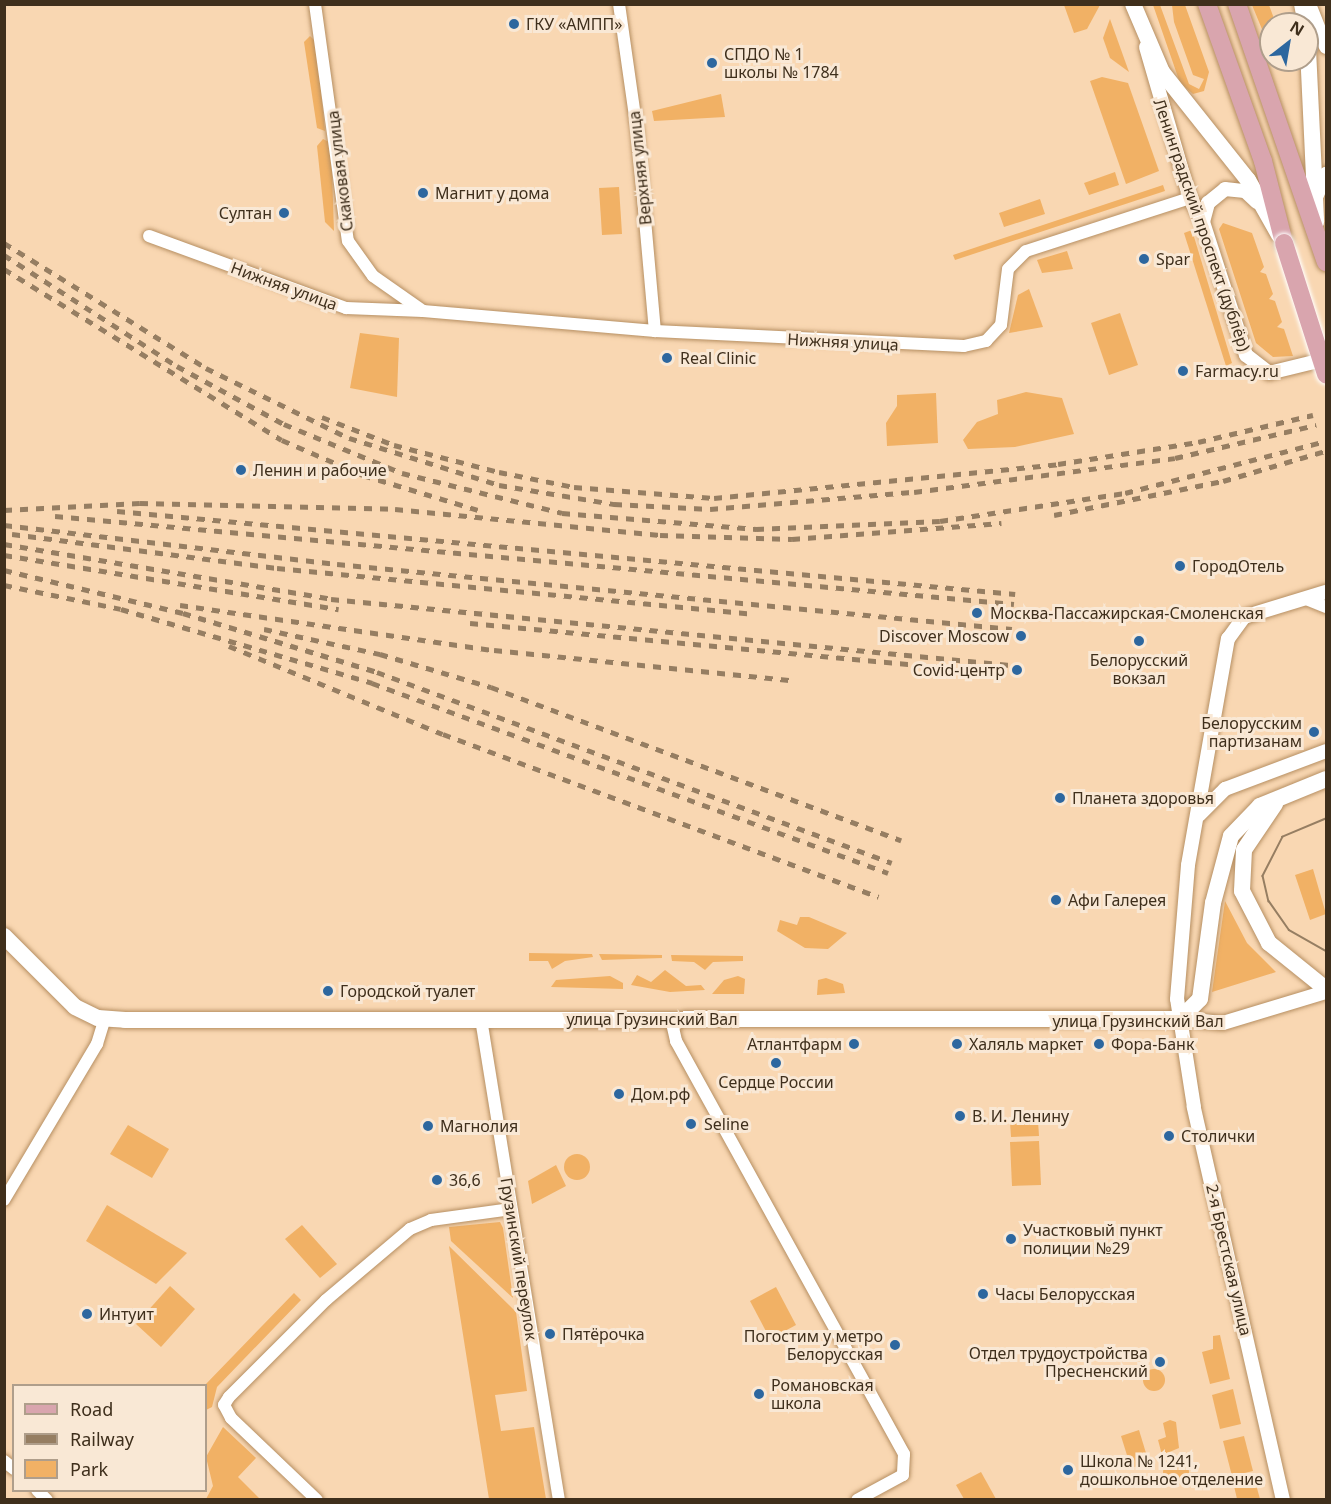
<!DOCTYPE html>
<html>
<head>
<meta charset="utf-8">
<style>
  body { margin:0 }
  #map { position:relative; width:1331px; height:1504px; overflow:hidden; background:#f9d7b2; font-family:"Noto Sans",sans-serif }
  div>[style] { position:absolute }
  .green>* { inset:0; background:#f1b165 }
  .round { border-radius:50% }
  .roads { filter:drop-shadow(0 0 2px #b68f62) drop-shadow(0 0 2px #b68f62) }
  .minor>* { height:12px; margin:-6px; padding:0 6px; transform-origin:6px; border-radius:6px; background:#fff }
  .tertiary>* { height:14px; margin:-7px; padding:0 7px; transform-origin:7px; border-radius:7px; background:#fff }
  .secondary>* { height:16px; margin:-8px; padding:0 8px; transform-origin:8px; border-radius:8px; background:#fff }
  .primary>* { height:18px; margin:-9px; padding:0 9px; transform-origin:9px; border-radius:9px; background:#d9a5ae }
  .tram>* { height:1.5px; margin:-0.75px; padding:0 0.75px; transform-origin:0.75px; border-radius:0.75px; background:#967e62 }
  .rail>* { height:4.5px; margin-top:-2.25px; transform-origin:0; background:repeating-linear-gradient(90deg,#967e62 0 8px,transparent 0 16px) }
  .bridges { filter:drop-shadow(0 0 2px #fff) drop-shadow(0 0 2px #fff) }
  .primary-bridge>* { height:18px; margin:-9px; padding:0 9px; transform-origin:9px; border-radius:9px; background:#d9a5ae }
  .dots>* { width:16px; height:16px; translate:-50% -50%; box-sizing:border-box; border:3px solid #f9e8d5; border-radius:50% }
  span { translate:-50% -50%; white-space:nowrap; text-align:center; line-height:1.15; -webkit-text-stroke:6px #f9e8d5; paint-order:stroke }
  .poi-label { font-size:16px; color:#3f2f1c }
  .left { translate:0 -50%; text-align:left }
  .right { translate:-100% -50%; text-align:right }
  .street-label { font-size:16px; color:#3f2f1c }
  .frame { position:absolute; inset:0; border:6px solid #3f2f1c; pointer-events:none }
  .legend { position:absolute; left:12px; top:1384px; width:195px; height:108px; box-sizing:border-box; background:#f9e8d5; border:2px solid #af9e8b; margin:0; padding:8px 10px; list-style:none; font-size:18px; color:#3f2f1c }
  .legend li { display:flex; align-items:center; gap:12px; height:30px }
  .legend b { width:30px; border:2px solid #af9e8b }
  .north { position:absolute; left:1259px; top:12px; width:60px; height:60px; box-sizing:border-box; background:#f9e8d5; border:2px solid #af9e8b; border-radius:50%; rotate:31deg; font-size:16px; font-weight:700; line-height:24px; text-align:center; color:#3f2f1c }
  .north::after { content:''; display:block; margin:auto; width:21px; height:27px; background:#2d679f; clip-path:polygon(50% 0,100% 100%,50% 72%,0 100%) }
</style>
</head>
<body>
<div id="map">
  <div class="green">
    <i style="clip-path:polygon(1064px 5px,1100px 4px,1100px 5px,1087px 29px,1074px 33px)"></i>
    <i style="clip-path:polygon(1153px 5px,1160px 5px,1189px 84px,1199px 89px,1204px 79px,1193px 75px,1174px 22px,1172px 5px,1185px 5px,1209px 72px,1204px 91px,1193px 94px,1180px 83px)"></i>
    <i style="clip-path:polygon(1252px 5px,1269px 5px,1276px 24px,1271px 24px,1271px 51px)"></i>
    <i style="clip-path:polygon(1110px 19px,1129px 72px,1110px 58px,1103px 38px)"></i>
    <i style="clip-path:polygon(310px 36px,316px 42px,325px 131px,317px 128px,304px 42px)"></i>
    <i style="clip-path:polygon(1102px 77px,1128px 83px,1159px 171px,1126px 184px,1090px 81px)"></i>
    <i style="clip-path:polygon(721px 94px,725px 117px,654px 121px,652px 111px)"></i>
    <i style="clip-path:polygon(323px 139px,331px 143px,334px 231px,325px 222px,317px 146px)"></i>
    <i style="clip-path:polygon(1115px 172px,1119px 185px,1089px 195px,1084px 183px)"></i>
    <i style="clip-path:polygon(1163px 185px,1165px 191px,955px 260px,953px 255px)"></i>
    <i style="clip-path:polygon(619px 187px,622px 234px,602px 235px,599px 188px)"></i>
    <i style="clip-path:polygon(1040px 199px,1045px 214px,1004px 227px,999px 213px)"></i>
    <i style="clip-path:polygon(1223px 223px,1252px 233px,1264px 267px,1260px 272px,1266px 274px,1273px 294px,1269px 299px,1275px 301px,1282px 322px,1277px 327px,1284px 329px,1293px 356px,1273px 357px,1256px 343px,1219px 229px)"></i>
    <i style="clip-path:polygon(1192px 230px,1232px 363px,1226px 366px,1184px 233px)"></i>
    <i style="clip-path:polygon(1067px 251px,1073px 269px,1042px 273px,1037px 260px)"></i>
    <i style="clip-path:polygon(1029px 289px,1043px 327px,1009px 333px,1018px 295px)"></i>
    <i style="clip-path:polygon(1120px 313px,1138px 365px,1109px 375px,1091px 323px)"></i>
    <i style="clip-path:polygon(360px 333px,399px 338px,397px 397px,350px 388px)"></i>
    <i style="clip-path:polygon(1026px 392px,1062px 398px,1074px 434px,1015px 447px,968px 449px,963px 440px,977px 422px,998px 414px,997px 400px)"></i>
    <i style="clip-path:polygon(936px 393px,938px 443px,887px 446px,886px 423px,897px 406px,897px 395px)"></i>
    <i style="clip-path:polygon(1313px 869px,1326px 914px,1310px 920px,1295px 875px)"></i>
    <i style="clip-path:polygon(1225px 901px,1247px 943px,1276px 972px,1212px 992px)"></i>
    <i style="clip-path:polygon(800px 917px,809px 917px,847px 933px,828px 949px,805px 948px,777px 931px,780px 920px,797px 925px)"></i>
    <i style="clip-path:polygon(529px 953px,592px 954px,593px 957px,565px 961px,552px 969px,548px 961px,529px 961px)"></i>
    <i style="clip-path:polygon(599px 954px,662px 955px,662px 958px,602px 960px)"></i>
    <i style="clip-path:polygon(671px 955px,743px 956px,743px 961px,713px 962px,705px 970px,694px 962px,672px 961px)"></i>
    <i style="clip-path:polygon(665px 970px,686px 986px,701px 985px,705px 990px,670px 992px,631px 985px,637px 975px,651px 982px)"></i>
    <i style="clip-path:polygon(610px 976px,623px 983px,623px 989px,551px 987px,556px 980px)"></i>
    <i style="clip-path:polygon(738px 976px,745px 979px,744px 994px,712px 994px,724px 980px)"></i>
    <i style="clip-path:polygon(826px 978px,843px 984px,845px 993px,817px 995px,818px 980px)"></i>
    <i style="clip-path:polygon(1038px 1121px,1039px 1136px,1011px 1137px,1010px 1122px)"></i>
    <i style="clip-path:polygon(128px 1125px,169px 1149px,152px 1178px,110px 1154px)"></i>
    <i style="clip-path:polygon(1039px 1141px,1041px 1185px,1012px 1186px,1010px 1142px)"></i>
    <i class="round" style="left:564px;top:1154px;width:26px;height:26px"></i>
    <i style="clip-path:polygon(556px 1165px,566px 1186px,532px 1204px,528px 1181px)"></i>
    <i style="clip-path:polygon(107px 1205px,187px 1253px,156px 1284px,86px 1241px)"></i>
    <i style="clip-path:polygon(500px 1222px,503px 1228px,513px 1298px,451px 1241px,449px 1227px)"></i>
    <i style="clip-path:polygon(302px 1225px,337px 1264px,320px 1278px,285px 1239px)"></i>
    <i style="clip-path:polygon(449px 1246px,516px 1312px,527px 1391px,495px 1395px,501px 1431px,534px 1427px,546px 1499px,489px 1499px)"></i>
    <i style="clip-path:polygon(170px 1286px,195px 1309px,161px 1347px,136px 1324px)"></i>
    <i style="clip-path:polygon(776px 1287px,796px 1325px,770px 1339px,750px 1301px)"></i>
    <i style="clip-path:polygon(294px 1293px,301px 1300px,217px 1387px,212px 1407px,206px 1410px,205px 1385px)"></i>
    <i style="clip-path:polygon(1220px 1335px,1230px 1379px,1210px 1384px,1202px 1352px,1213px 1349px,1213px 1336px)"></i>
    <i class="round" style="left:1143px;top:1369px;width:22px;height:22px"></i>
    <i style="clip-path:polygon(1233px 1389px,1241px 1424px,1220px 1429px,1212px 1395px)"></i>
    <i style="clip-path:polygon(1170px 1420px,1176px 1422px,1179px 1448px,1162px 1455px,1158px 1440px,1166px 1437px,1163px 1423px)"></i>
    <i style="clip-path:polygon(223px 1427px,256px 1458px,238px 1477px,260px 1499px,206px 1499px,213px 1486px,206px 1457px)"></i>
    <i style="clip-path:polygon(1139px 1430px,1149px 1463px,1131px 1468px,1121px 1436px)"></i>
    <i style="clip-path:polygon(1244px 1436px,1253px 1471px,1232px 1476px,1223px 1441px)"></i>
    <i class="round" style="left:1163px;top:1459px;width:26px;height:26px"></i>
    <i style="clip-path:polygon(981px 1472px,996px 1499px,964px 1499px,956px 1485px)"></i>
    <i style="clip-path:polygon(1255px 1481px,1260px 1499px,1237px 1499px,1234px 1486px)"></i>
  </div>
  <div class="roads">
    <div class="minor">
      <i style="left:315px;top:4px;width:239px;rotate:82.1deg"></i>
      <i style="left:348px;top:241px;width:43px;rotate:54.5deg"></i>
      <i style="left:373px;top:276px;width:61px;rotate:35deg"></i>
      <i style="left:423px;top:311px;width:233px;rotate:4.9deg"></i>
      <i style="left:655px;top:331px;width:309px;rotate:2.8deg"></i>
      <i style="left:964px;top:346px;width:23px;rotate:-13deg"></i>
      <i style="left:986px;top:341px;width:22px;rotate:-47deg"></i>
      <i style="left:1001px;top:325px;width:56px;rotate:-82.9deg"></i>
      <i style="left:1008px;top:269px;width:25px;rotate:-45deg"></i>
      <i style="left:1026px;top:251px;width:172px;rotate:-17.9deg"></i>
      <i style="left:619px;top:4px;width:127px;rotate:81.9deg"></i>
      <i style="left:637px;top:130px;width:202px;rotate:84.9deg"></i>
      <i style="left:149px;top:236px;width:210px;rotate:20.1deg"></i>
      <i style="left:346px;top:308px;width:77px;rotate:2.2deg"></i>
      <i style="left:1306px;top:599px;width:22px;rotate:22deg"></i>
      <i style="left:481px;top:1019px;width:487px;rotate:80.8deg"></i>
      <i style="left:671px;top:1019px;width:23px;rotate:77deg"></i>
      <i style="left:676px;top:1041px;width:472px;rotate:61.1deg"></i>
      <i style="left:904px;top:1454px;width:21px;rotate:93deg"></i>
      <i style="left:903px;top:1475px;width:52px;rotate:151.5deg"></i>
      <i style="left:4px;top:1200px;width:182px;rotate:-59.2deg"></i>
      <i style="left:97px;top:1044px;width:27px;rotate:-73deg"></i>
      <i style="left:4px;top:1461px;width:13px;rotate:39deg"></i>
      <i style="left:37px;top:1490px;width:14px;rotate:45deg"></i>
      <i style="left:317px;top:1500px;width:119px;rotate:-136.4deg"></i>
      <i style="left:231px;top:1418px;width:15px;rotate:-118deg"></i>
      <i style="left:224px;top:1405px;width:9px;rotate:-58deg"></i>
      <i style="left:229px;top:1397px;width:137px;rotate:-45deg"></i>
      <i style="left:326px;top:1300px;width:110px;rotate:-40.2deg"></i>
      <i style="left:410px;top:1229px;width:23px;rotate:-23deg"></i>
      <i style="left:431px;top:1220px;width:81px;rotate:-7.8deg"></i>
    </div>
    <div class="tertiary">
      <i style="left:1309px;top:4px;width:46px;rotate:68.4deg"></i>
      <i style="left:1146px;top:47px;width:157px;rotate:73.8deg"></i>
      <i style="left:1190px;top:198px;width:27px;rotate:62deg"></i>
      <i style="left:1203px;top:222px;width:140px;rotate:72.1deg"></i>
      <i style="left:1246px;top:355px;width:29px;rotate:38deg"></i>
      <i style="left:1269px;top:373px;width:59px;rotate:-13.8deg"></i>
      <i style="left:1317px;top:195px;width:23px;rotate:-67deg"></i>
      <i style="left:1203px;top:222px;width:20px;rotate:-75deg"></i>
      <i style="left:1208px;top:203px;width:22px;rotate:-39deg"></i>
      <i style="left:1225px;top:189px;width:20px;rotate:6deg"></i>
      <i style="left:1245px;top:191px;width:16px;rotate:43deg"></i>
      <i style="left:1199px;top:815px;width:37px;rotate:-45deg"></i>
      <i style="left:1225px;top:789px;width:108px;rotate:-20.6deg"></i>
      <i style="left:1180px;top:1019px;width:43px;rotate:5.3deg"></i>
      <i style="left:1223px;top:1023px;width:108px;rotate:-16.8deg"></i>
      <i style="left:1283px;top:1500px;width:403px;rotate:-102.8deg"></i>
      <i style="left:1194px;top:1107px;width:109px;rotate:-98.9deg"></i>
      <i style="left:1177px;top:999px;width:134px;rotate:-85.3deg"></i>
      <i style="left:1188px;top:865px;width:230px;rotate:-80deg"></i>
      <i style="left:1228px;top:639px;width:27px;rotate:-54deg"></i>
      <i style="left:1244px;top:617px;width:86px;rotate:-17deg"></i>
    </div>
    <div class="secondary">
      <i style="left:1133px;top:4px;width:74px;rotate:66.9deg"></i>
      <i style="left:1162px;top:72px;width:138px;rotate:51.5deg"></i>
      <i style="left:1248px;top:180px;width:63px;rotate:60.6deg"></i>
      <i style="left:1302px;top:4px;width:20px;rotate:79deg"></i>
      <i style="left:1307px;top:28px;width:194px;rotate:87.3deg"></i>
      <i style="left:1275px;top:804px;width:55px;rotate:124deg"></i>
      <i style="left:1244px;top:850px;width:41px;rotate:92.8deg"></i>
      <i style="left:1242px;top:891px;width:59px;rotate:62.6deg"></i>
      <i style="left:1269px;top:943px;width:73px;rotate:38.9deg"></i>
      <i style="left:4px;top:936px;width:100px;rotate:45deg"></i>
      <i style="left:75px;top:1007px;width:25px;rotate:26deg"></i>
      <i style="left:98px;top:1018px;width:27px;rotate:4deg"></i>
      <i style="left:125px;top:1020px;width:1055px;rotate:-0.05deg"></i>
      <i style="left:1180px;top:1019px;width:28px;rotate:-45deg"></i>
      <i style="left:1200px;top:999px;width:97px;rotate:-82.3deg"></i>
      <i style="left:1213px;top:903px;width:69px;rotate:-75deg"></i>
      <i style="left:1231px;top:836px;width:42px;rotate:-46deg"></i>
      <i style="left:1260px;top:806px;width:71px;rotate:-22.2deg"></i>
    </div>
    <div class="primary">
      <i style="left:1207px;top:4px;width:167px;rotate:70.4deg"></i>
      <i style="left:1263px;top:161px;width:85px;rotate:75.6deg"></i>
      <i style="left:1237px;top:4px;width:273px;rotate:71deg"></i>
    </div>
  </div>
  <div class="tram">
    <i style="left:1326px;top:819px;width:47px;rotate:157.3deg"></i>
    <i style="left:1283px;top:837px;width:44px;rotate:117.1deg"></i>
    <i style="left:1263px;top:876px;width:26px;rotate:77deg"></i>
    <i style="left:1269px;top:901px;width:35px;rotate:55deg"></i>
    <i style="left:1289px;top:930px;width:43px;rotate:29.6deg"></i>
  </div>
  <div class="rail">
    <i style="left:4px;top:243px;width:238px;rotate:31.7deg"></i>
    <i style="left:206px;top:368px;width:159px;rotate:26.1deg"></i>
    <i style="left:349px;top:438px;width:157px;rotate:17.4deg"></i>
    <i style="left:499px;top:485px;width:117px;rotate:9.4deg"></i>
    <i style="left:614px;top:504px;width:96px;rotate:3deg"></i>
    <i style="left:710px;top:509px;width:205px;rotate:-4.8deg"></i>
    <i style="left:914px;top:492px;width:263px;rotate:-7.4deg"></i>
    <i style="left:1175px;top:458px;width:145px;rotate:-13.2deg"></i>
    <i style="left:4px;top:255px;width:206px;rotate:32.7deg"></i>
    <i style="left:177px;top:366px;width:122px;rotate:28.5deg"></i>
    <i style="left:284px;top:424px;width:128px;rotate:22.6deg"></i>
    <i style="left:402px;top:473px;width:165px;rotate:14deg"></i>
    <i style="left:562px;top:513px;width:195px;rotate:4.7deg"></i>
    <i style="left:756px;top:529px;width:184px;rotate:-2.5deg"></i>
    <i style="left:940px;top:521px;width:187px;rotate:-8.6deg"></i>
    <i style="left:1125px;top:493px;width:203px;rotate:-14.5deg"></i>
    <i style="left:4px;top:269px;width:326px;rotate:31.6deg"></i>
    <i style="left:282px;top:440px;width:88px;rotate:23.4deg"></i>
    <i style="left:363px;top:475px;width:120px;rotate:16.9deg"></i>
    <i style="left:322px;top:417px;width:77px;rotate:21.3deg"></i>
    <i style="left:394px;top:445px;width:108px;rotate:14.4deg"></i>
    <i style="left:499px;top:472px;width:76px;rotate:11.3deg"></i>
    <i style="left:574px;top:487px;width:140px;rotate:4.5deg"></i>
    <i style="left:714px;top:498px;width:346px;rotate:-5.6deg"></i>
    <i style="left:1058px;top:464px;width:142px;rotate:-8.9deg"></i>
    <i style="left:1198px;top:442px;width:118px;rotate:-13.2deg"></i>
    <i style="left:4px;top:510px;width:136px;rotate:-2.9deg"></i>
    <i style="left:140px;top:503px;width:255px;rotate:1.3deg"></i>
    <i style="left:395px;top:509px;width:266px;rotate:5.6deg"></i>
    <i style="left:660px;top:535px;width:132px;rotate:1.7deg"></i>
    <i style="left:792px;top:539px;width:210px;rotate:-4.4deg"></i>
    <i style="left:117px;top:511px;width:902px;rotate:5.28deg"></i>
    <i style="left:1054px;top:515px;width:172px;rotate:-11.4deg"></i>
    <i style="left:1223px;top:481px;width:106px;rotate:-16.4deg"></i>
    <i style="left:55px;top:516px;width:963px;rotate:5.24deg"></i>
    <i style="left:4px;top:525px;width:335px;rotate:6.7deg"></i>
    <i style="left:337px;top:564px;width:678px;rotate:5.5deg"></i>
    <i style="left:12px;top:534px;width:267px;rotate:7.3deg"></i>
    <i style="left:277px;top:568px;width:480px;rotate:5.5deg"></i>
    <i style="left:4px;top:544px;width:332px;rotate:9.5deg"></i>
    <i style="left:331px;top:599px;width:682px;rotate:5.55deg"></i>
    <i style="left:4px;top:555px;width:339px;rotate:9.2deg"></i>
    <i style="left:4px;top:570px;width:184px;rotate:13.5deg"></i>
    <i style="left:183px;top:613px;width:203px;rotate:16.9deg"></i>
    <i style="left:377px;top:672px;width:549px;rotate:20.35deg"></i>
    <i style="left:4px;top:585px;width:119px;rotate:11.6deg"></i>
    <i style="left:121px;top:609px;width:262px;rotate:16.4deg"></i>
    <i style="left:372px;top:683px;width:550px;rotate:20.21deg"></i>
    <i style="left:180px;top:605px;width:317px;rotate:8.2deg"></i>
    <i style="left:494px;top:650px;width:299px;rotate:5.8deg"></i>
    <i style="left:470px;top:623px;width:504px;rotate:5.35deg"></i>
    <i style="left:264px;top:629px;width:119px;rotate:12.2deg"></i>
    <i style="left:380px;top:654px;width:116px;rotate:16.6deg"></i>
    <i style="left:491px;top:687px;width:438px;rotate:20.5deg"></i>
    <i style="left:229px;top:646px;width:231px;rotate:22.4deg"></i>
    <i style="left:443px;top:734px;width:465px;rotate:20.5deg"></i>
  </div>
  <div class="bridges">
    <div class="primary-bridge">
      <i style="left:1284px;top:243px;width:138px;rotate:72.2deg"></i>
    </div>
  </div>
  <div class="dots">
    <i style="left:514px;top:24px;background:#2d679f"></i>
    <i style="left:712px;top:63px;background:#2d679f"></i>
    <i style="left:423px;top:193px;background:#2d679f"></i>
    <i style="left:284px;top:213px;background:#2d679f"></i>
    <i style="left:1144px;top:259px;background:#2d679f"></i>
    <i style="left:667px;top:358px;background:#2d679f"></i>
    <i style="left:1183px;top:371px;background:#2d679f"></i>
    <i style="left:241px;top:470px;background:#2d679f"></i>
    <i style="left:1180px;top:566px;background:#2d679f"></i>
    <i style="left:977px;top:613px;background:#2d679f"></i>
    <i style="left:1021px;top:636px;background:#2d679f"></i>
    <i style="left:1139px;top:641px;background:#2d679f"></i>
    <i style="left:1017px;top:670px;background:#2d679f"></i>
    <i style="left:1314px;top:732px;background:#2d679f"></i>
    <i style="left:1060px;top:798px;background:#2d679f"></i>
    <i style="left:1056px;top:900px;background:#2d679f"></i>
    <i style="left:328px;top:991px;background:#2d679f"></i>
    <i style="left:854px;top:1044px;background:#2d679f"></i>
    <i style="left:957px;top:1044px;background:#2d679f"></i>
    <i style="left:1099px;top:1044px;background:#2d679f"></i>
    <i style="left:776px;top:1063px;background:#2d679f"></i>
    <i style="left:619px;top:1094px;background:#2d679f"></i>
    <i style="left:960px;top:1116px;background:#2d679f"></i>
    <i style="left:691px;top:1124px;background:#2d679f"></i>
    <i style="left:428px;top:1126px;background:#2d679f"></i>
    <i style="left:1169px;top:1136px;background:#2d679f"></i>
    <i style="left:437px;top:1180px;background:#2d679f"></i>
    <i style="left:1011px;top:1239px;background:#2d679f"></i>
    <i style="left:983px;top:1294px;background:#2d679f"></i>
    <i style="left:87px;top:1314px;background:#2d679f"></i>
    <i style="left:550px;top:1334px;background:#2d679f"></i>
    <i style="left:895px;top:1345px;background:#2d679f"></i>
    <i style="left:1160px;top:1362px;background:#2d679f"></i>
    <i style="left:759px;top:1394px;background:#2d679f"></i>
    <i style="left:1068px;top:1470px;background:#2d679f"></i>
  </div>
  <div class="poi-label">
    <span class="left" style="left:526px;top:24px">ГКУ «АМПП»</span>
    <span class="left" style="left:724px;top:63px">СПДО № 1<br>школы № 1784</span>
    <span class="left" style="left:435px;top:193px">Магнит у дома</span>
    <span class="right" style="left:272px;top:213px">Султан</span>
    <span class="left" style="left:1156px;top:259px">Spar</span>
    <span class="left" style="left:680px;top:358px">Real Clinic</span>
    <span class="left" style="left:1195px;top:371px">Farmacy.ru</span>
    <span class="left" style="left:253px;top:470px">Ленин и рабочие</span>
    <span class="left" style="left:1192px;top:566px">ГородОтель</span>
    <span class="left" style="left:990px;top:613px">Москва-Пассажирская-Смоленская</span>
    <span class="right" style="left:1009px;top:636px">Discover Moscow</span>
    <span style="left:1139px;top:669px">Белорусский<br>вокзал</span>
    <span class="right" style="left:1005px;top:670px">Covid-центр</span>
    <span class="right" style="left:1302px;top:732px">Белорусским<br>партизанам</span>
    <span class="left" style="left:1072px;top:798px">Планета здоровья</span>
    <span class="left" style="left:1068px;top:900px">Афи Галерея</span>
    <span class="left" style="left:340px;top:991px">Городской туалет</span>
    <span class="right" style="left:842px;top:1044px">Атлантфарм</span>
    <span class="left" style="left:969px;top:1044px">Халяль маркет</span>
    <span class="left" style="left:1111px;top:1044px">Фора-Банк</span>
    <span style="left:776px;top:1082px">Сердце России</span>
    <span class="left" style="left:631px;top:1094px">Дом.рф</span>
    <span class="left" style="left:972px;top:1116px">В. И. Ленину</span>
    <span class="left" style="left:704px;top:1124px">Seline</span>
    <span class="left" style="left:440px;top:1126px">Магнолия</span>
    <span class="left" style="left:1181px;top:1136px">Столички</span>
    <span class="left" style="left:449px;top:1180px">36,6</span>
    <span class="left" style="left:1023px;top:1239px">Участковый пункт<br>полиции №29</span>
    <span class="left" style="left:995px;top:1294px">Часы Белорусская</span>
    <span class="left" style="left:99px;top:1314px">Интуит</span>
    <span class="left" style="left:562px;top:1334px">Пятёрочка</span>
    <span class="right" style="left:883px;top:1345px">Погостим у метро<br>Белорусская</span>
    <span class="right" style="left:1148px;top:1362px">Отдел трудоустройства<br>Пресненский</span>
    <span class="left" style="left:771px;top:1394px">Романовская<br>школа</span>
    <span class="left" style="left:1080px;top:1470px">Школа № 1241,<br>дошкольное отделение</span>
  </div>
  <div class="street-label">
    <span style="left:640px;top:168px;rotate:-96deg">Верхняя улица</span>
    <span style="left:340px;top:171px;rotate:-97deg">Скаковая улица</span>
    <span style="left:1202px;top:225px;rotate:71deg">Ленинградский проспект (дублёр)</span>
    <span style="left:284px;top:286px;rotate:20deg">Нижняя улица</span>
    <span style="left:843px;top:342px;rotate:3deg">Нижняя улица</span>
    <span style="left:652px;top:1019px">улица Грузинский Вал</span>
    <span style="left:1138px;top:1021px">улица Грузинский Вал</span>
    <span style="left:519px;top:1259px;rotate:81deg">Грузинский переулок</span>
    <span style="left:1229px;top:1260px;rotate:77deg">2-я Брестская улица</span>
  </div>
  <div class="frame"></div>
  <ul class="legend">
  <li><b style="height:8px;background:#d9a5ae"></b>Road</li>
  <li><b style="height:8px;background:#967e62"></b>Railway</li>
  <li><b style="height:16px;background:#f1b165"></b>Park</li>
  </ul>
  <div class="north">N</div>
</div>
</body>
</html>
